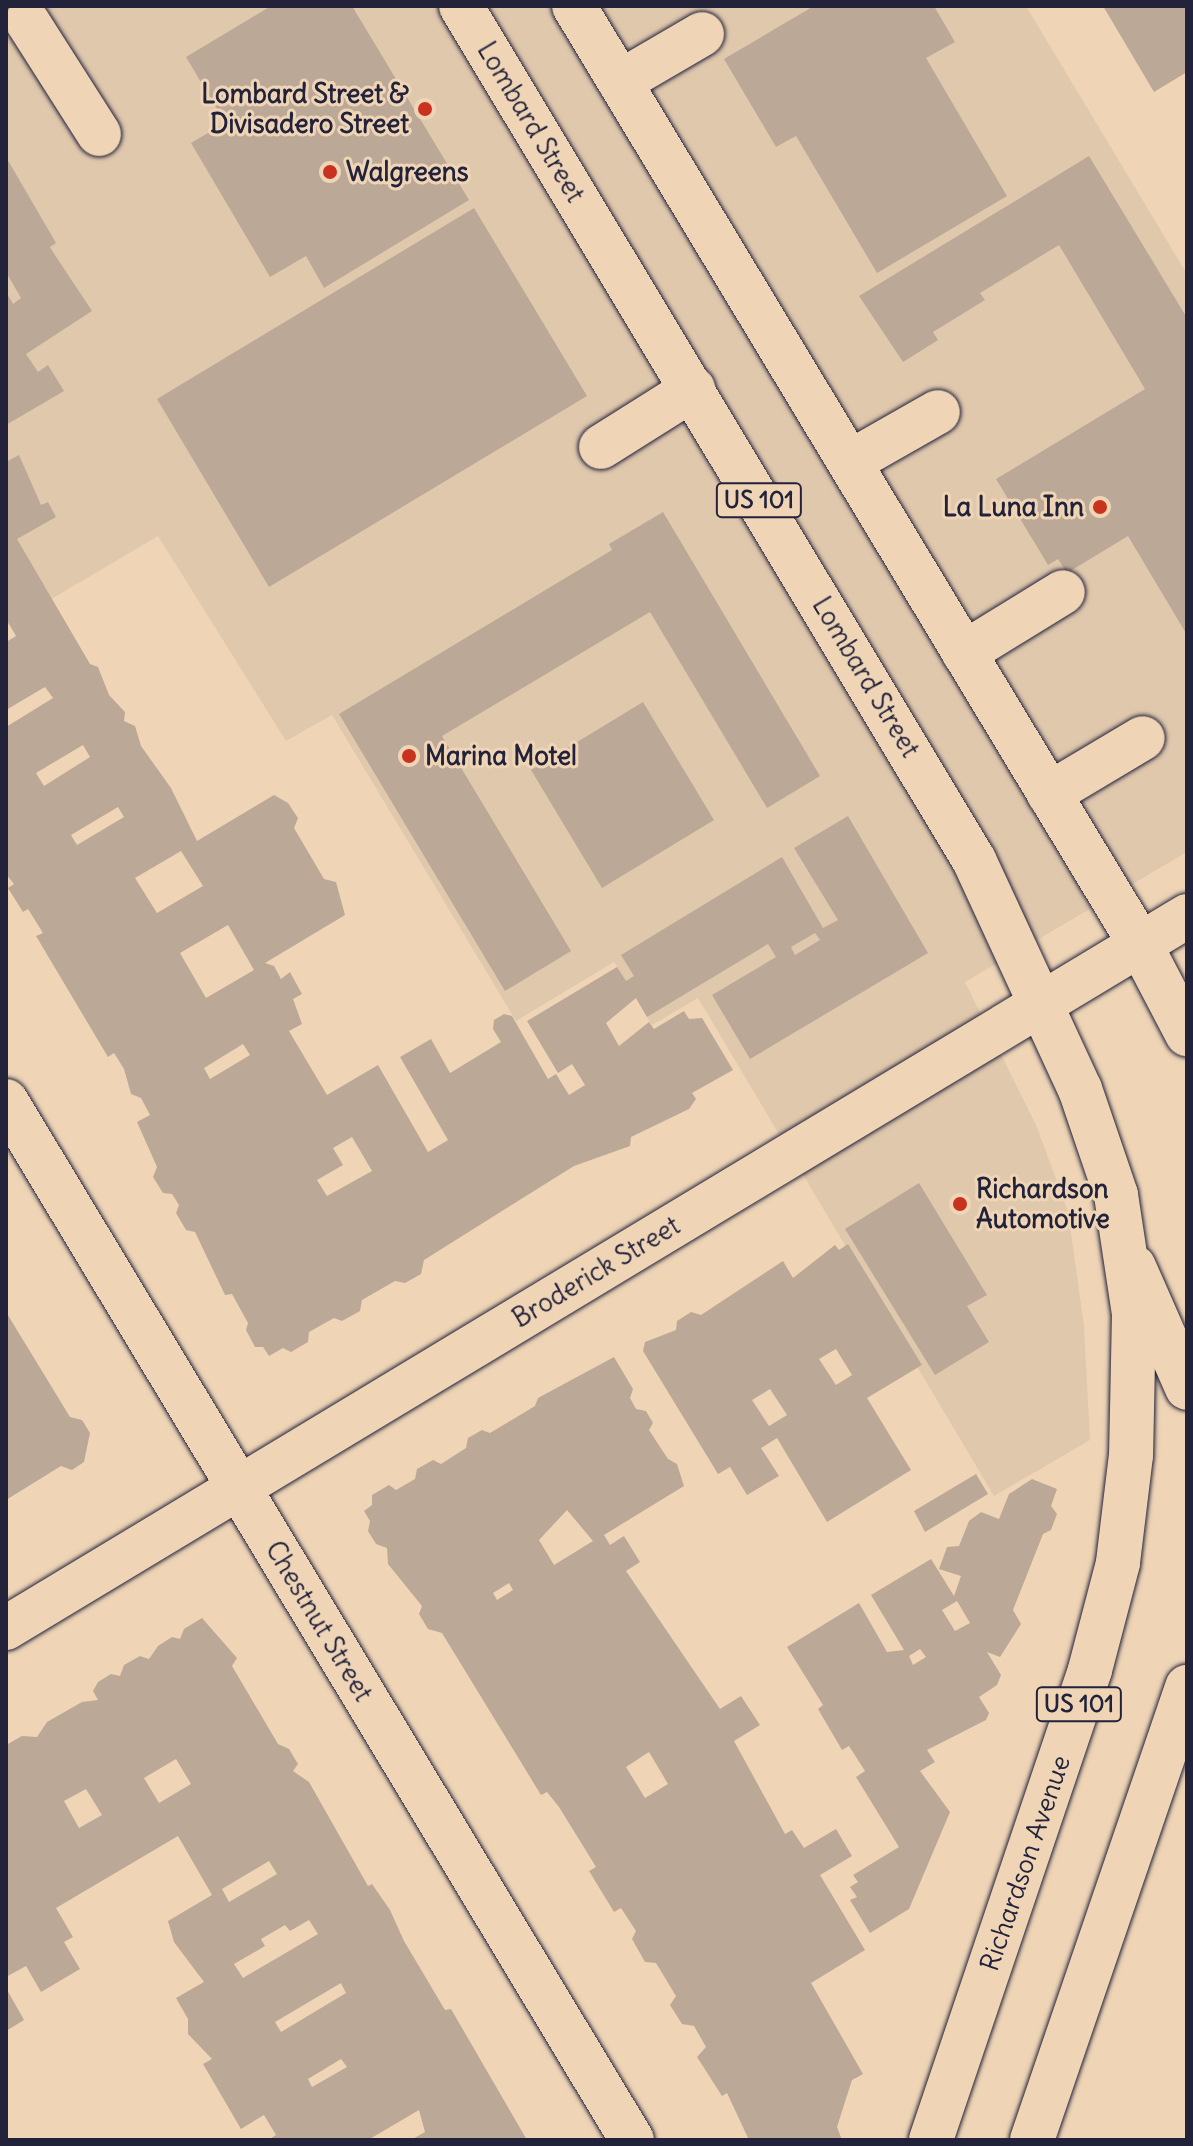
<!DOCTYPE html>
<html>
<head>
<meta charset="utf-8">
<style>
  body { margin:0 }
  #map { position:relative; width:1193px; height:2146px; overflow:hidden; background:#efd5b6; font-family:Delius,sans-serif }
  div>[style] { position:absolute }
  .built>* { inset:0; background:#e0c8ad }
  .building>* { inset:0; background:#bca897 }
  .roads { filter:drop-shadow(0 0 2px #22223b) drop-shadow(0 0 2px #22223b) }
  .minor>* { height:44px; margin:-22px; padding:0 22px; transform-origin:22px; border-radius:22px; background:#efd5b6 }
  .highway>* { height:44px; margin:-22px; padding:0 22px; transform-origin:22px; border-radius:22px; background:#efd5b6 }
  .dots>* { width:22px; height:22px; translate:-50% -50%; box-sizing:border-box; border:4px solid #efd5b6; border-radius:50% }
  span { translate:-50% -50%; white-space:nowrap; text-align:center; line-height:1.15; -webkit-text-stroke:6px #efd5b6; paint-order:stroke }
  .shield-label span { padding:2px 6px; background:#efd5b6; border:2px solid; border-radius:6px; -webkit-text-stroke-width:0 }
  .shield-label { font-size:24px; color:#22223b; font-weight:700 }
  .poi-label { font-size:26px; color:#22223b; font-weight:700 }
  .right { translate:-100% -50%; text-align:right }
  .left { translate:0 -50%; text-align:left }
  .street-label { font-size:26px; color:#22223b }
  .frame { position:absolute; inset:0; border:8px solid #22223b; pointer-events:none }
</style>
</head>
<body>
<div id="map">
  <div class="built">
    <i style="clip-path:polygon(6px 6px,1026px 6px,1187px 274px,1187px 852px,965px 982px,1036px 1125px,1068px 1211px,1084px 1326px,1090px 1440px,994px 1496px,698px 998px,652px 1025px,614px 962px,516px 1021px,332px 715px,286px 741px,158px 536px,6px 626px)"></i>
  </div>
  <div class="building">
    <i style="clip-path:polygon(271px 6px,352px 6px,469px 200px,324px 288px,306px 256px,270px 277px,191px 143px,225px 123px,186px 57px)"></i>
    <i style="clip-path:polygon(814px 6px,934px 6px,955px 42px,926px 58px,1007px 196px,877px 273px,796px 136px,776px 147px,724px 59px)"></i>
    <i style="clip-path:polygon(1103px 6px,1187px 6px,1187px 72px,1154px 92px)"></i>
    <i style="clip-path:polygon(1089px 156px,1187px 318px,1187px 635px,1128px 536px,1067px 573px,1058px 559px,1048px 565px,996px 479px,1145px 389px,1059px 245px,980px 293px,985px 300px,933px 332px,938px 340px,903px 362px,859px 296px)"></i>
    <i style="clip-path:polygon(6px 157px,56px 243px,50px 247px,55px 255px,92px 311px,26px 354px,38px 372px,48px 365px,64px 391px,6px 425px,6px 292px,13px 304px,21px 298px,6px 272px)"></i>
    <i style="clip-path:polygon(474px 208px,587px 396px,269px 587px,157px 399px)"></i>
    <i style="clip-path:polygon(evenodd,19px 455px,41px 505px,48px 502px,56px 517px,17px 539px,90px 664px,98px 667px,109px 695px,125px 712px,124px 721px,135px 726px,141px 746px,171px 788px,197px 841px,274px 795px,288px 803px,298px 818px,294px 828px,324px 879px,336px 882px,345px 915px,265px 963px,274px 966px,281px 979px,290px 972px,302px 994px,293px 999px,302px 1024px,289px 1031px,327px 1095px,378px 1065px,428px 1152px,448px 1140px,400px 1057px,431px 1039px,450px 1073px,501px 1042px,493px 1029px,494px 1020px,504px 1014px,512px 1016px,548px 1079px,556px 1074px,569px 1095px,585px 1085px,572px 1064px,558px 1073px,527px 1021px,617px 967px,626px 981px,634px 976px,621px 955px,782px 857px,823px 928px,838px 920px,794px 848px,848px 816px,928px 953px,750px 1059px,712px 995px,776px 957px,768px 944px,647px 1017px,636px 998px,606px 1023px,619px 1046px,649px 1022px,654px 1029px,684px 1011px,689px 1019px,702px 1018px,733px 1070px,692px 1093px,696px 1099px,689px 1109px,631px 1137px,630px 1146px,574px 1166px,424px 1260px,421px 1274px,405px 1283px,395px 1281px,362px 1300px,360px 1311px,342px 1321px,334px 1318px,309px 1332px,308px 1342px,291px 1352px,283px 1348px,269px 1356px,263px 1347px,255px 1347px,246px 1330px,248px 1323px,232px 1294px,225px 1295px,195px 1232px,186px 1230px,176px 1213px,179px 1205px,172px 1194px,163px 1193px,153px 1177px,157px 1167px,137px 1122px,150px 1115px,141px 1098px,131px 1094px,124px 1069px,114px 1053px,108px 1057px,36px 936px,43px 933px,28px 909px,23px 912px,8px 888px,14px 884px,6px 874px,6px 727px,53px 698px,45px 687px,6px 710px,6px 642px,16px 636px,6px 619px,6px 462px,19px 455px,83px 745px,90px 757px,44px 786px,36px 773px,83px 745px,19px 455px,118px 807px,124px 817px,77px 845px,71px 835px,118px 807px,19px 455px,181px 851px,203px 886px,157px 913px,135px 878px,181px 851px,19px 455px,228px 925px,254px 970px,206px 998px,180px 953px,228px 925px,19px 455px,815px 933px,820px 940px,795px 955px,791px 947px,815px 933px,19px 455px,243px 1044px,250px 1055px,210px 1079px,204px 1068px,243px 1044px,19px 455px,352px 1137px,372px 1171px,327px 1196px,317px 1180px,343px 1165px,333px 1148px,352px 1137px)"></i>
    <i style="clip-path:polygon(663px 512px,820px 776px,767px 808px,650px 612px,442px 736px,571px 951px,505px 991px,339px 714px,612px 550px,609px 544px)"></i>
    <i style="clip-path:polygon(643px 702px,714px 820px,602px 888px,531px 770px)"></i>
    <i style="clip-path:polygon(919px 1183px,987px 1295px,967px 1306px,989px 1342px,935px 1375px,845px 1229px)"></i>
    <i style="clip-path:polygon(evenodd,848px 1244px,922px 1365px,867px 1398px,911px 1470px,827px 1522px,777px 1438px,761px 1448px,779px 1476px,747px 1495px,730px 1467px,718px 1474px,643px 1351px,645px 1342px,676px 1330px,677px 1321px,691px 1312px,701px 1315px,783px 1261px,793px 1278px,835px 1245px,839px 1250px,848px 1244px,836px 1349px,852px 1375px,836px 1385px,819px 1359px,836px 1349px,848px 1244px,770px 1389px,787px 1415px,769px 1426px,752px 1400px,770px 1389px)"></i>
    <i style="clip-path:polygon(6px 1312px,70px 1417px,82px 1420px,90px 1433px,84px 1462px,72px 1470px,61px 1466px,6px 1500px)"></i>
    <i style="clip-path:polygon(evenodd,614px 1357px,633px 1389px,630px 1398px,636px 1409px,646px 1411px,653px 1423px,649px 1430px,668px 1459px,677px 1464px,684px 1486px,604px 1535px,610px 1545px,624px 1536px,640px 1562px,626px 1571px,720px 1709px,741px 1696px,760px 1725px,734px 1741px,785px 1834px,792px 1830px,804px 1848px,836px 1829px,852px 1856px,820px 1875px,865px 1950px,811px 1983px,863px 2074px,852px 2080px,837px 2127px,842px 2140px,749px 2140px,727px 2093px,722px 2096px,697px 2057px,706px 2047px,694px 2026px,682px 2024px,670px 2005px,676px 1996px,656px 1963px,645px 1962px,632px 1939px,636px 1931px,621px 1908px,614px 1912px,589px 1871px,596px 1867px,559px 1807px,547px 1792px,541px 1795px,442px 1633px,428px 1629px,419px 1614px,422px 1606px,388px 1564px,387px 1548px,376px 1544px,368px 1531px,370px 1521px,364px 1511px,372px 1505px,372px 1495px,389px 1485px,396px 1490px,415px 1479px,417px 1469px,433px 1460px,441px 1464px,466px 1448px,468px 1438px,482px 1430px,490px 1433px,535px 1406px,538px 1398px,614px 1357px,567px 1510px,593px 1541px,554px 1565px,539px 1540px,567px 1510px,614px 1357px,509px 1583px,513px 1590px,497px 1600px,493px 1593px,509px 1583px,614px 1357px,649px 1752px,668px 1784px,645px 1798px,626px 1767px,649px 1752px)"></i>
    <i style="clip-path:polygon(976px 1474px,988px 1494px,925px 1532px,914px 1511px)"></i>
    <i style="clip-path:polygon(evenodd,1032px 1479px,1057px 1489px,1051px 1506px,1057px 1514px,1051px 1530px,1043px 1534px,1013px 1610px,1021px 1624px,1000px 1657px,987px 1652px,1001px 1675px,997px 1685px,979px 1697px,989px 1713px,986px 1720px,927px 1750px,935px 1762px,920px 1771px,950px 1812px,909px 1909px,870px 1933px,850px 1900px,857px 1897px,850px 1887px,858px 1882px,853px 1875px,899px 1847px,856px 1777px,865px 1771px,849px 1746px,842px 1750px,818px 1709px,823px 1705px,787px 1647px,859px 1603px,887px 1652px,904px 1650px,871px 1595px,931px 1559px,954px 1596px,961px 1576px,939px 1569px,947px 1547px,959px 1546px,969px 1521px,981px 1512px,999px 1519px,1009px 1494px,1032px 1479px,957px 1601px,970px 1623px,955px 1631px,942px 1610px,957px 1601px,1032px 1479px,920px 1649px,926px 1657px,913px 1665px,909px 1656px,920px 1649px)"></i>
    <i style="clip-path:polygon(evenodd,202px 1618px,237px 1658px,232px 1666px,278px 1744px,289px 1749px,298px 1764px,293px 1771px,309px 1782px,368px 1886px,372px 1884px,390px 1910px,404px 1941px,445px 2010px,451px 2009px,527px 2140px,411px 2140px,425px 2132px,419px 2110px,368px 2140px,268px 2140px,276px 2135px,264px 2115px,241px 2129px,203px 2064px,212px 2059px,188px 2034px,188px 2019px,176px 1998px,204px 1982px,174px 1942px,168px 1921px,212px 1895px,178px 1836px,56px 1908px,73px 1937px,64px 1942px,80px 1969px,41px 1992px,26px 1966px,6px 1977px,6px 1745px,22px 1736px,37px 1737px,47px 1722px,82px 1702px,98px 1700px,93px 1691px,98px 1682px,111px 1674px,120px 1676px,124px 1665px,140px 1656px,149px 1659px,158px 1646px,172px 1637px,180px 1639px,184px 1629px,202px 1618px,176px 1759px,191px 1784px,159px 1803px,144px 1778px,176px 1759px,202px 1618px,86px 1789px,102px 1815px,79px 1828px,64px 1801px,86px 1789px,202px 1618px,269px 1861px,277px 1874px,229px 1902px,222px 1889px,269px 1861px,202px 1618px,309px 1920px,318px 1934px,243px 1978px,234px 1964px,265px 1946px,261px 1939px,285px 1925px,290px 1931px,309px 1920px,202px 1618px,341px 1983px,346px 1993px,281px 2032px,275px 2022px,341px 1983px,202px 1618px,341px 2059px,347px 2067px,312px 2087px,308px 2079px,341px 2059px)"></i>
    <i style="clip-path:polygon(6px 1988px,24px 2020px,6px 2031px)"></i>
  </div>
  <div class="roads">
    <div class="minor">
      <i style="left:27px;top:21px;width:134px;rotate:57.5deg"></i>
      <i style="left:620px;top:82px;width:95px;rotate:-30.3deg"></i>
      <i style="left:601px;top:447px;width:109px;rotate:-32.2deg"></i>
      <i style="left:850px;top:462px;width:101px;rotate:-29.6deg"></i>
      <i style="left:964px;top:653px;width:116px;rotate:-31.6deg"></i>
      <i style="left:1049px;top:794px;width:109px;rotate:-30.8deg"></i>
      <i style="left:6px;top:1101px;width:1213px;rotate:58.93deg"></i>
      <i style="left:1134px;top:1267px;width:132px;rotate:66.3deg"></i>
      <i style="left:6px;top:1628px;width:1379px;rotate:-31.08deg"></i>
    </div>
    <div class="highway">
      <i style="left:461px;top:6px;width:996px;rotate:59.01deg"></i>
      <i style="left:974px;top:860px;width:252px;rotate:65.2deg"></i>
      <i style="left:1080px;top:1089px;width:112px;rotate:71.2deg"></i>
      <i style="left:1116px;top:1195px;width:120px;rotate:81.4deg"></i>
      <i style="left:1134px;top:1314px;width:141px;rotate:91.2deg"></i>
      <i style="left:1131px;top:1455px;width:109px;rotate:96.9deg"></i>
      <i style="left:1118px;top:1563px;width:111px;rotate:104.7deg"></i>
      <i style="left:1090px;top:1670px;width:496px;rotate:108.7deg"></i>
      <i style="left:574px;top:6px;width:1096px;rotate:58.89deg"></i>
      <i style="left:1140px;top:944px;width:102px;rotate:62.4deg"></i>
      <i style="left:1032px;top:2140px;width:479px;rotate:-71.1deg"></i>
    </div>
  </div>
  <div class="dots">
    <i style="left:425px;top:109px;background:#c8321e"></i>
    <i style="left:330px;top:172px;background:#c8321e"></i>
    <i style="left:1100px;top:507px;background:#c8321e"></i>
    <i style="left:409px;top:756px;background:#c8321e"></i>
    <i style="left:960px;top:1204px;background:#c8321e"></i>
  </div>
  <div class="shield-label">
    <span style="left:759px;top:500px">US 101</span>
    <span style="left:1079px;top:1704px">US 101</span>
  </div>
  <div class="poi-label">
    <span class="right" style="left:409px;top:109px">Lombard Street &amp;<br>Divisadero Street</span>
    <span class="left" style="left:346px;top:172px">Walgreens</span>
    <span class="right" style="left:1084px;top:507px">La Luna Inn</span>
    <span class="left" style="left:425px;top:756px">Marina Motel</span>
    <span class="left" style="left:976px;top:1204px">Richardson<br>Automotive</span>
  </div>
  <div class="street-label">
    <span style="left:531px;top:122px;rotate:59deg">Lombard Street</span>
    <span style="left:866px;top:677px;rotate:59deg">Lombard Street</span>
    <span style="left:596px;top:1272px;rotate:-31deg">Broderick Street</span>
    <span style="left:319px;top:1621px;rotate:59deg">Chestnut Street</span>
    <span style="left:1025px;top:1863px;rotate:-71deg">Richardson Avenue</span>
  </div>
  <div class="frame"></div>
</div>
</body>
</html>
